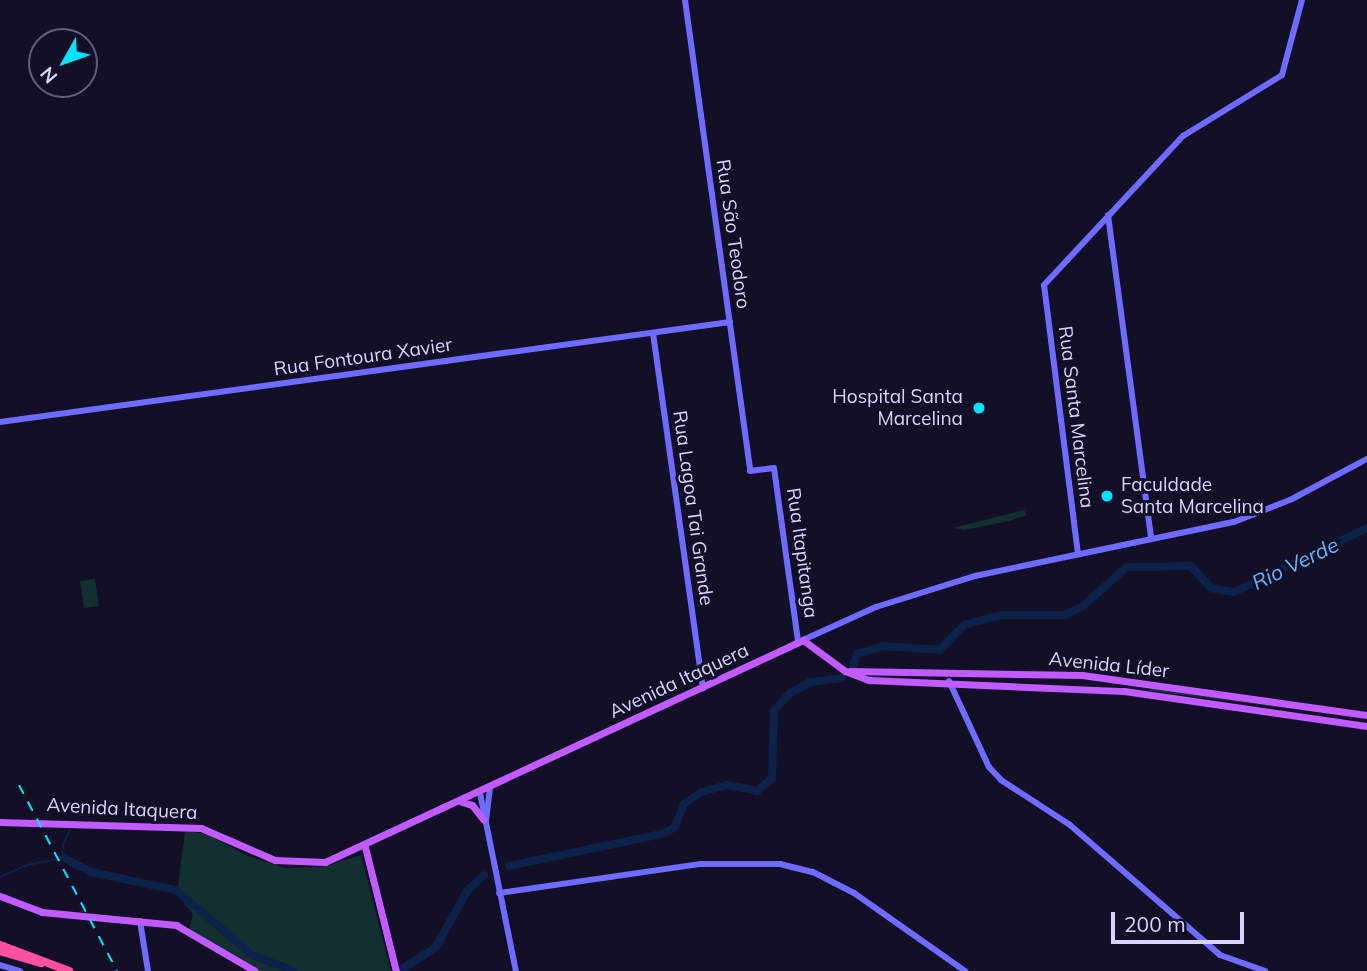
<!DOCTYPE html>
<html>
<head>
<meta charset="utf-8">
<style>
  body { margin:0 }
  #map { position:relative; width:1367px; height:971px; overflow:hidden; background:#130f26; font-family:Mulish,sans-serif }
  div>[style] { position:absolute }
  .green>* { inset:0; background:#12302f }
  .stream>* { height:2px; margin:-1px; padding:0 1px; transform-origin:1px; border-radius:1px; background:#0c2248 }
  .river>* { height:8px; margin:-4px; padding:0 4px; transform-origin:4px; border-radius:4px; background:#0c2248 }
  .secondary>* { height:6px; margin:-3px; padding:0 3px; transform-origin:3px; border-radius:3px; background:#6f6bff }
  .primary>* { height:7px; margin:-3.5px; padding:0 3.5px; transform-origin:3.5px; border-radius:3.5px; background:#c25bff }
  .highway>* { height:8px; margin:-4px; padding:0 4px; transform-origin:4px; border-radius:4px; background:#ff4fa3 }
  .rail>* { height:2px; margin-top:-1px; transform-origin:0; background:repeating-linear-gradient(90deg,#00e5ff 0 10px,transparent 0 19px) }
  .dots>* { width:19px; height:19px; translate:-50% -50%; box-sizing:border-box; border:4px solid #130f26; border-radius:50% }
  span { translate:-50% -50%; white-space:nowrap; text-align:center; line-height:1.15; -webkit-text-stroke:6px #130f26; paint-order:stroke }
  .street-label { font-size:19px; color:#d9d4ff }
  .poi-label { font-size:19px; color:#d9d4ff }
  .right { translate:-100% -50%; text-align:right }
  .left { translate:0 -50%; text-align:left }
  .water-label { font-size:21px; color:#62b6ff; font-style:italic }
  .north { position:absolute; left:28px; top:28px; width:70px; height:70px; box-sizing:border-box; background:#130f26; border:2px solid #625e7d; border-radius:50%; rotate:230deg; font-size:19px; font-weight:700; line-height:28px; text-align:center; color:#d9d4ff }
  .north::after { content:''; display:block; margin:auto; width:24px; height:32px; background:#00e5ff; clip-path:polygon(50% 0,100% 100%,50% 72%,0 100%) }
  .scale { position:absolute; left:1111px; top:912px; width:133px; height:32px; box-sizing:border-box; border:4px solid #d9d4ff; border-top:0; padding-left:9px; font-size:21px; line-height:24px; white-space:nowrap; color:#d9d4ff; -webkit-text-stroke:5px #130f26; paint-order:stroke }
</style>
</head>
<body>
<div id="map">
  <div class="green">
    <i style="clip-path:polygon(1024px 510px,1027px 515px,1009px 521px,964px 530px,953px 528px)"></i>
    <i style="clip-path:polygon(95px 579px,99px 606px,84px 608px,80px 581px)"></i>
    <i style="clip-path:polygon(1150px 688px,1308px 711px,1150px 691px)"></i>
    <i style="clip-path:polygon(185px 831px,207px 834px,248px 856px,285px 868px,324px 867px,361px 855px,391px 971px,253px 971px,189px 930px,193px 914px,177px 894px)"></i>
  </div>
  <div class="stream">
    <i style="left:0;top:877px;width:30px;rotate:-24deg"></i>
    <i style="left:27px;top:865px;width:38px;rotate:-11deg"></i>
    <i style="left:64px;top:858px;width:14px;rotate:-94deg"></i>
    <i style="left:63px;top:844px;width:16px;rotate:-63deg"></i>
  </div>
  <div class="river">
    <i style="left:853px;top:667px;width:14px;rotate:-73deg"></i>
    <i style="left:857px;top:654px;width:28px;rotate:-17deg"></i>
    <i style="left:884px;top:646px;width:56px;rotate:4.1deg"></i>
    <i style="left:940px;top:650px;width:35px;rotate:-46deg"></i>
    <i style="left:964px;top:625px;width:39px;rotate:-15deg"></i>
    <i style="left:1002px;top:615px;width:63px"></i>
    <i style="left:1065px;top:615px;width:20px;rotate:-27deg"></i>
    <i style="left:1083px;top:606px;width:59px;rotate:-41.6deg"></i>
    <i style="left:1127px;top:567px;width:64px;rotate:-0.9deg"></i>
    <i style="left:1191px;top:566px;width:30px;rotate:48deg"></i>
    <i style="left:1211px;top:588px;width:23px;rotate:10deg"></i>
    <i style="left:1234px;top:592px;width:148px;rotate:-25.7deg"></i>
    <i style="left:64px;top:858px;width:30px;rotate:27deg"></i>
    <i style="left:91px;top:872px;width:87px;rotate:12deg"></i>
    <i style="left:176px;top:890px;width:100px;rotate:40.5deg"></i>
    <i style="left:252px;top:955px;width:44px;rotate:21.3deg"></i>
    <i style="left:509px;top:866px;width:159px;rotate:-11.9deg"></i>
    <i style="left:665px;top:833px;width:12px;rotate:-31deg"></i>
    <i style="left:675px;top:827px;width:25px;rotate:-69deg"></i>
    <i style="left:684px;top:804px;width:21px;rotate:-35deg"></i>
    <i style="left:701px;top:792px;width:27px;rotate:-15deg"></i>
    <i style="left:727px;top:785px;width:31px;rotate:11deg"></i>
    <i style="left:757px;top:791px;width:20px;rotate:-41deg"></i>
    <i style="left:772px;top:778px;width:67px;rotate:-88.3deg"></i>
    <i style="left:774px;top:711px;width:23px;rotate:-49deg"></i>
    <i style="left:789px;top:694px;width:24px;rotate:-30deg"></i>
    <i style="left:810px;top:682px;width:32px;rotate:-7deg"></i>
    <i style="left:399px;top:971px;width:44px;rotate:-33deg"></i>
    <i style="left:436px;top:947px;width:64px;rotate:-61deg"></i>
    <i style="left:467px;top:891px;width:23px;rotate:-43deg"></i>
  </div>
  <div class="secondary">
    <i style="left:685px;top:0;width:475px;rotate:82.1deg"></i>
    <i style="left:750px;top:471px;width:24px;rotate:-7deg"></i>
    <i style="left:774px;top:468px;width:176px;rotate:82.1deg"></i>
    <i style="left:1108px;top:215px;width:327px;rotate:82.4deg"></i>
    <i style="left:653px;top:333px;width:359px;rotate:82deg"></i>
    <i style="left:0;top:422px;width:737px;rotate:-7.8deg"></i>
    <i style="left:1078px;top:554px;width:271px;rotate:-97.2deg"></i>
    <i style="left:1044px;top:285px;width:204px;rotate:-47deg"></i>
    <i style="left:1183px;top:136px;width:116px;rotate:-31.6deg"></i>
    <i style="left:1282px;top:75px;width:78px;rotate:-75.1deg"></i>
    <i style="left:803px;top:640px;width:80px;rotate:-24.3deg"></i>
    <i style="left:876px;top:607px;width:104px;rotate:-17.4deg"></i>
    <i style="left:975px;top:576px;width:265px;rotate:-11.8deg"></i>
    <i style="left:1234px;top:522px;width:62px;rotate:-21.6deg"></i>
    <i style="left:1292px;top:499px;width:85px;rotate:-28.1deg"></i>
    <i style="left:949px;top:681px;width:95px;rotate:65.1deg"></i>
    <i style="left:989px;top:767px;width:18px;rotate:47deg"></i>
    <i style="left:1001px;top:780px;width:82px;rotate:33.1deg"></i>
    <i style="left:1070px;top:825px;width:198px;rotate:40.9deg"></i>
    <i style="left:1220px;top:955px;width:48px;rotate:19.6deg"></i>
    <i style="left:480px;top:793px;width:182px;rotate:78.6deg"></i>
    <i style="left:486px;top:821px;width:33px;rotate:-83deg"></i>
    <i style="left:499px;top:893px;width:204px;rotate:-8.2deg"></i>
    <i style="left:701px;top:864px;width:79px"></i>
    <i style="left:780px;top:864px;width:34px;rotate:14deg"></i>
    <i style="left:813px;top:872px;width:46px;rotate:27.1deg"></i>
    <i style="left:854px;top:893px;width:136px;rotate:35.1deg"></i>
    <i style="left:140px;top:921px;width:51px;rotate:80.9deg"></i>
    <i style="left:0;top:965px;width:21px;rotate:17deg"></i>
  </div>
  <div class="primary">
    <i style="left:850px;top:671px;width:232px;rotate:1deg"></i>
    <i style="left:1082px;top:675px;width:288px;rotate:8deg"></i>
    <i style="left:462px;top:802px;width:10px;rotate:17deg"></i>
    <i style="left:472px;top:805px;width:18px;rotate:52deg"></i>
    <i style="left:0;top:822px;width:201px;rotate:1.7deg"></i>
    <i style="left:201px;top:828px;width:81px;rotate:23.4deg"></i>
    <i style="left:275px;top:860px;width:50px;rotate:2.3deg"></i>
    <i style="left:325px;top:862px;width:527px;rotate:-24.91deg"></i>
    <i style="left:803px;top:640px;width:52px;rotate:36.4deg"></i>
    <i style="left:845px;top:671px;width:26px;rotate:21deg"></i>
    <i style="left:869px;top:680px;width:255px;rotate:2.5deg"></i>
    <i style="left:1124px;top:691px;width:246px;rotate:8.2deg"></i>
    <i style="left:365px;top:847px;width:128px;rotate:76deg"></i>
    <i style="left:0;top:896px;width:45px;rotate:20.9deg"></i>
    <i style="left:42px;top:912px;width:135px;rotate:5.5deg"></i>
    <i style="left:176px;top:925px;width:91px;rotate:30.2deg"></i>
  </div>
  <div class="highway">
    <i style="left:0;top:945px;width:74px;rotate:20.6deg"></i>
    <i style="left:0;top:951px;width:43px;rotate:16.3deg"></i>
  </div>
  <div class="rail">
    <i style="left:19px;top:785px;width:210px;rotate:62.2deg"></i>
  </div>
  <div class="dots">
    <i style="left:979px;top:408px;background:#00e5ff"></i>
    <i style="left:1107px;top:496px;background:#00e5ff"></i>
  </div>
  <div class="street-label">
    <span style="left:733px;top:234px;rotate:82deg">Rua São Teodoro</span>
    <span style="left:363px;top:357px;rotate:-8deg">Rua Fontoura Xavier</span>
    <span style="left:1076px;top:417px;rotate:83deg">Rua Santa Marcelina</span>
    <span style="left:693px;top:508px;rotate:82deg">Rua Lagoa Tai Grande</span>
    <span style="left:802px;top:553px;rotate:82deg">Rua Itapitanga</span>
    <span style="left:1109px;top:665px;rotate:6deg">Avenida Líder</span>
    <span style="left:679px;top:681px;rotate:-25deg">Avenida Itaquera</span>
    <span style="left:122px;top:809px;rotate:3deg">Avenida Itaquera</span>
  </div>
  <div class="poi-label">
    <span class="right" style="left:963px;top:408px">Hospital Santa<br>Marcelina</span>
    <span class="left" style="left:1121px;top:496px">Faculdade<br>Santa Marcelina</span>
  </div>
  <div class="water-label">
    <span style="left:1295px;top:563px;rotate:-26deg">Rio Verde</span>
  </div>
  <div class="north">N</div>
  <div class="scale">200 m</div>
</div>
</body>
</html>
